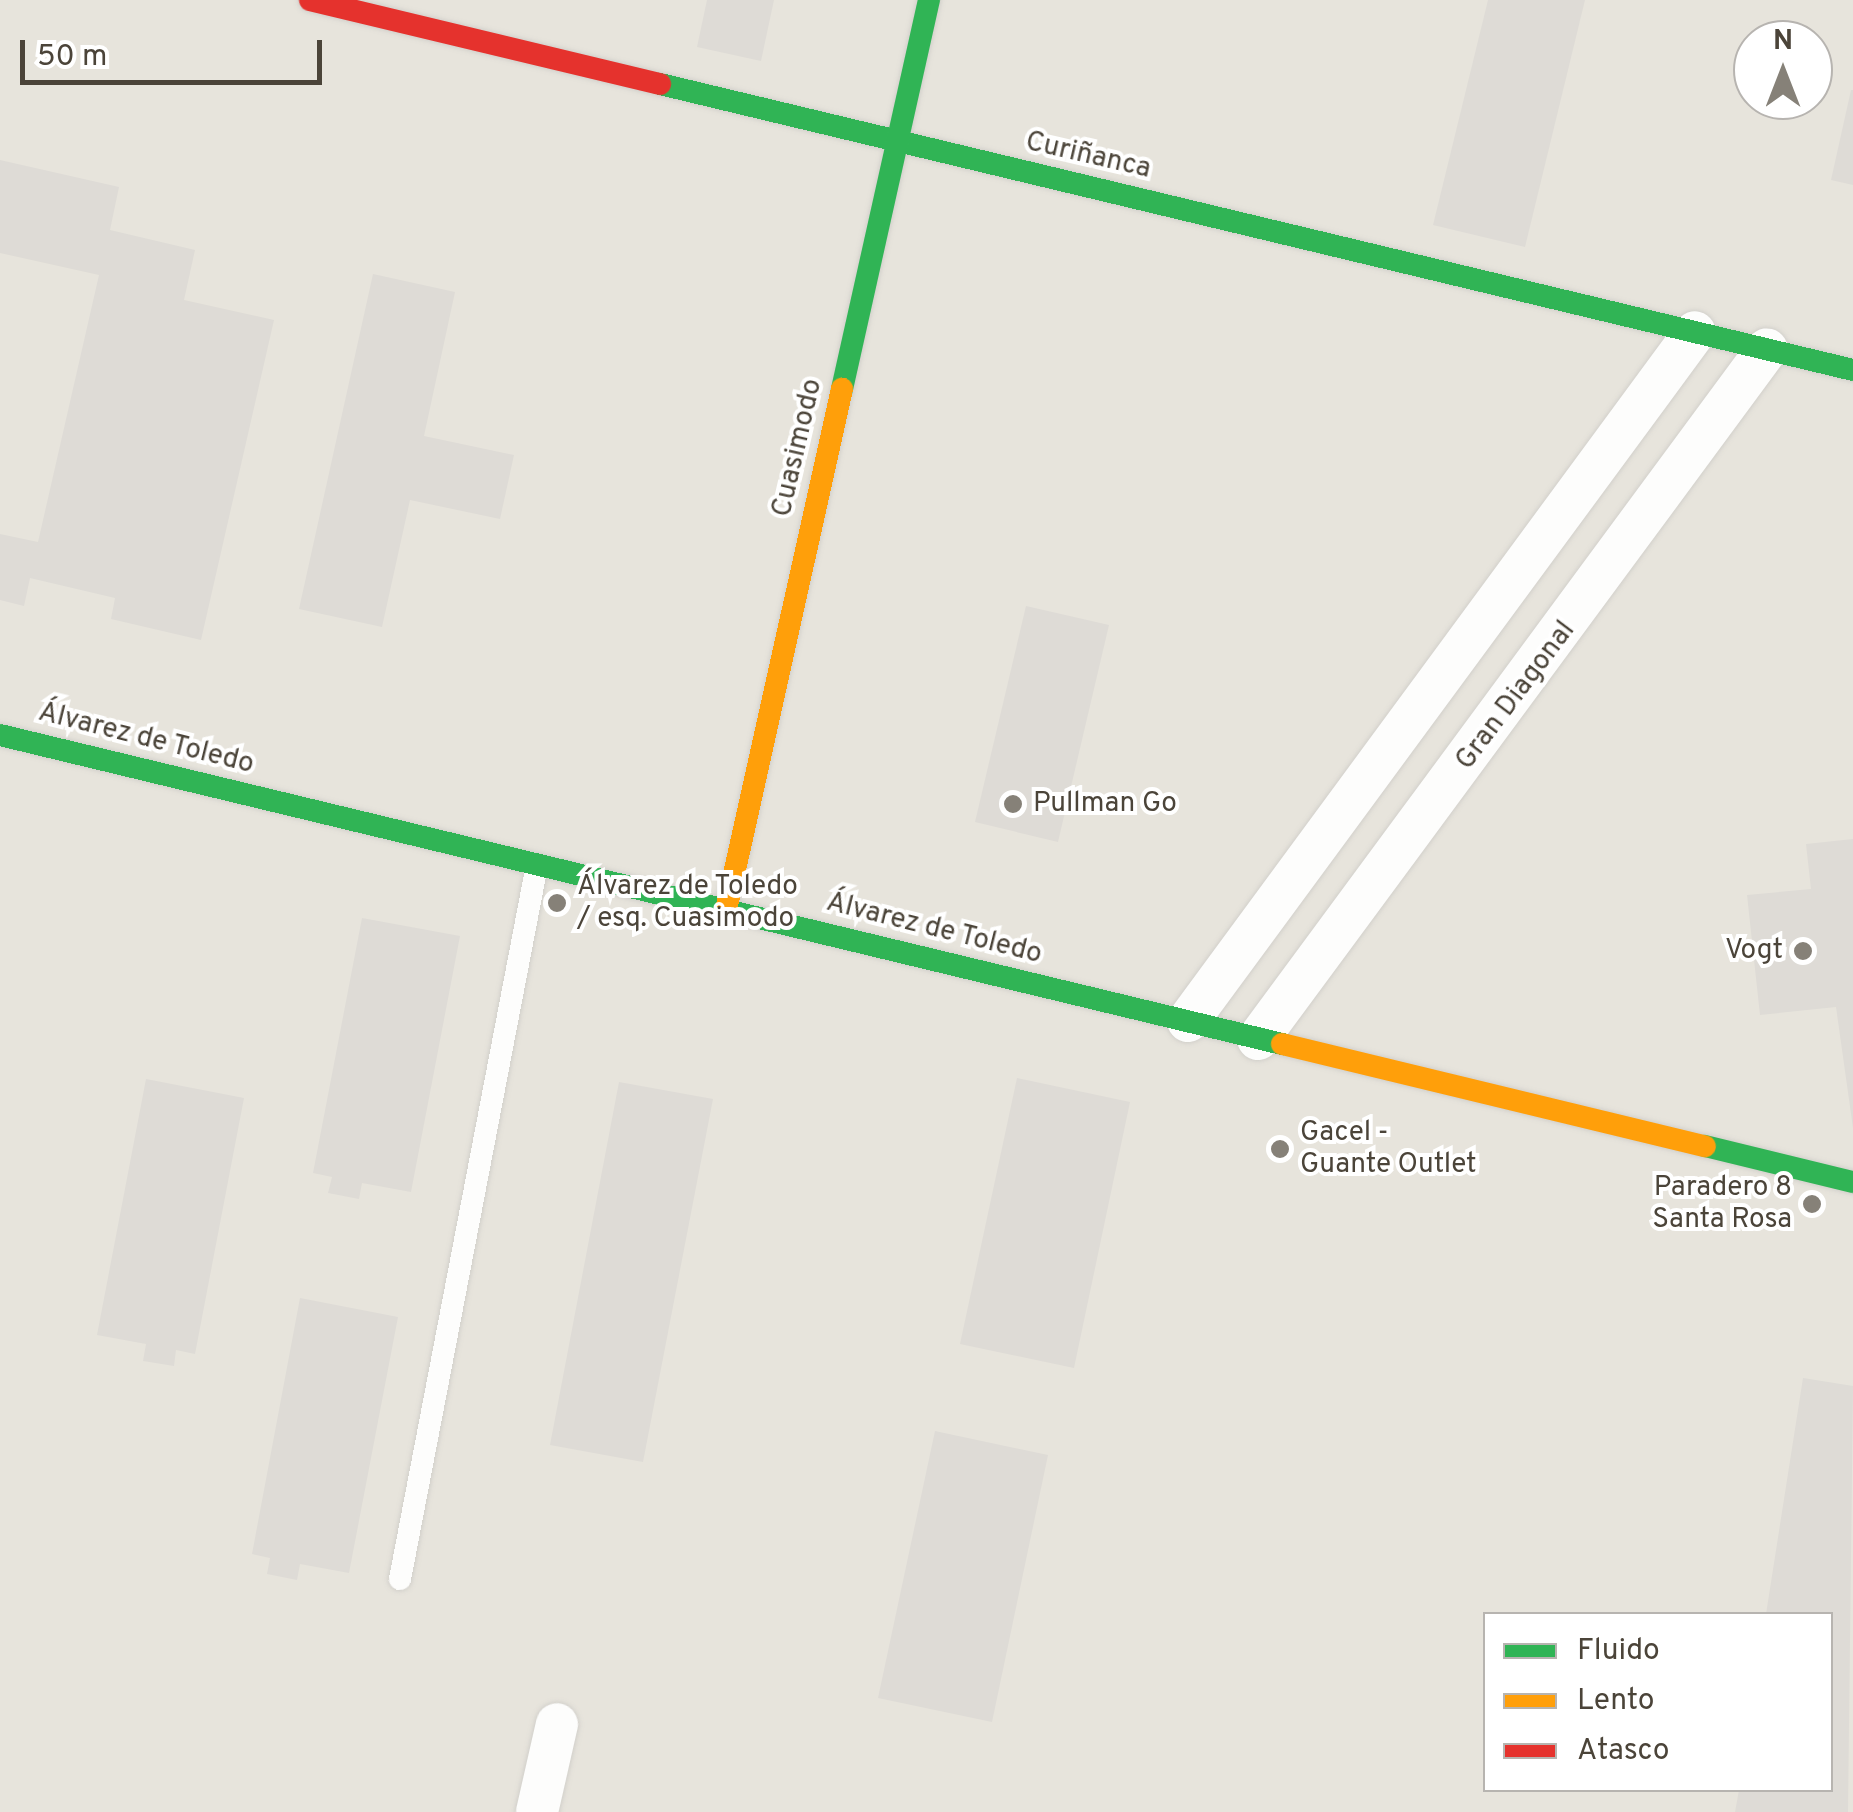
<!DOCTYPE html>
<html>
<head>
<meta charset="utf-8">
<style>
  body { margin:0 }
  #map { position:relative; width:1853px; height:1812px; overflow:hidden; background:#f4f2ee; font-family:Overpass,sans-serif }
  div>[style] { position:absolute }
  .residential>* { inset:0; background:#e7e4dc }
  .building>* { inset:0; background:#dedbd6 }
  .roads { filter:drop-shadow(0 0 2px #d2d0cb) drop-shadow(0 0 2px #d2d0cb) }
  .lane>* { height:22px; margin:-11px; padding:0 11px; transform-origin:11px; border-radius:11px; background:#fdfdfc }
  .street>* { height:42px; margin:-21px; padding:0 21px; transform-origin:21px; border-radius:21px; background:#fdfdfc }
  .fast>* { height:22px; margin:-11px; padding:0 11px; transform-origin:11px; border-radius:11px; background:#30b455 }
  .slow>* { height:22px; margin:-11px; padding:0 11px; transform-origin:11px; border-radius:11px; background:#ff9f0a }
  .jam>* { height:22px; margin:-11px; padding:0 11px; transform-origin:11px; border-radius:11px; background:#e5322d }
  .dots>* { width:28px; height:28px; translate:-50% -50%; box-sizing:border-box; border:5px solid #fff; border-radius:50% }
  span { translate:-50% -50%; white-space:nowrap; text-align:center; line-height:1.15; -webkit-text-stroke:8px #fff; paint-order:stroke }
  .street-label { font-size:28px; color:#4b4439 }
  .poi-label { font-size:28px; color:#4b4439 }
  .left { translate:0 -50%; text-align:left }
  .right { translate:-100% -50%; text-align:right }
  .legend { position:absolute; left:1483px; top:1612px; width:350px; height:180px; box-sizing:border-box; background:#fff; border:2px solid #b7b4b0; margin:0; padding:12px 18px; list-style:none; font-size:30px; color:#4b4439 }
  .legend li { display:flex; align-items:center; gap:20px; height:50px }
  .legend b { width:50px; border:2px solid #b7b4b0 }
  .north { position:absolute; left:1733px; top:20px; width:100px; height:100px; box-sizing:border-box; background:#fff; border:2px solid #b7b4b0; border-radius:50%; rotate:0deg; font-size:28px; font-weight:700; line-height:40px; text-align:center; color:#4b4439 }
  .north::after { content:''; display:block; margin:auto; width:35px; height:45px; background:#868178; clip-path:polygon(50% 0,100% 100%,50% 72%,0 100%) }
  .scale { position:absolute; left:20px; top:40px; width:302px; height:45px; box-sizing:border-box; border:5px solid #4b4439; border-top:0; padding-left:12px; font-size:30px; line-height:35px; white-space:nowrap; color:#4b4439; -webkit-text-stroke:8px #fff; paint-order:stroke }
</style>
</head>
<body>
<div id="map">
  <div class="residential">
    <i style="clip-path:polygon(evenodd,0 0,1853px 0,1853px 1812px,0 1812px,0 0,1753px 40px,1813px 40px,1813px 100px,1753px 100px,1753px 40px,0 0,1486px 1614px,1830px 1614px,1830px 1790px,1486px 1790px,1486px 1614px)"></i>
  </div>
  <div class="building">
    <i style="clip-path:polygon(707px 0,774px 0,761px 61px,697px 47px)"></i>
    <i style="clip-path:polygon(1488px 0,1585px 0,1525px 247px,1433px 225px)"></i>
    <i style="clip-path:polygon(1851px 90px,1853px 90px,1853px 185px,1831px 180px)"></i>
    <i style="clip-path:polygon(0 160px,119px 187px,110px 230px,195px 250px,184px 300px,274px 320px,201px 640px,111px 619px,115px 598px,30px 578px,24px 606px,0 600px,0 534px,38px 542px,99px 275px,0 253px)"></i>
    <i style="clip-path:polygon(373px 274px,455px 292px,424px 436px,514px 455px,500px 519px,410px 500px,382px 627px,299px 609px)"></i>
    <i style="clip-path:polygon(1026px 606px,1109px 625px,1058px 842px,975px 822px)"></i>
    <i style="clip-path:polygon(1853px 839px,1853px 1128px,1836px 1007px,1760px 1015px,1747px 895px,1811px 889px,1806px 844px)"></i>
    <i style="clip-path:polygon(362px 918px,460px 936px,411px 1192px,362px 1183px,359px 1199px,328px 1193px,332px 1177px,313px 1173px)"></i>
    <i style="clip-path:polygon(1017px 1078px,1130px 1102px,1074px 1368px,960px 1344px)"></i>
    <i style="clip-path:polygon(146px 1079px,244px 1098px,195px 1354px,176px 1350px,174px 1366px,143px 1361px,146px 1344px,97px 1335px)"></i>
    <i style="clip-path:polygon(619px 1082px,713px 1099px,643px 1462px,550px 1445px)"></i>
    <i style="clip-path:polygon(300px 1298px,398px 1317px,349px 1573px,300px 1564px,297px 1580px,267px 1574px,270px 1558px,252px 1554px)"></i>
    <i style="clip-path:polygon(1803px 1378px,1853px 1386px,1848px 1812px,1735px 1812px,1739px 1790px,1830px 1790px,1830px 1614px,1766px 1614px)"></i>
    <i style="clip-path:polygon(935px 1431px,1048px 1455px,992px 1722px,878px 1698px)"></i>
  </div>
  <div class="roads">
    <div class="lane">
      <i style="left:400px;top:1579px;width:727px;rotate:-79.14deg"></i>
    </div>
    <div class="street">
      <i style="left:1188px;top:1021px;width:855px;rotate:-53.65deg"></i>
      <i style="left:1258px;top:1039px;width:857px;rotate:-53.58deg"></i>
      <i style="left:537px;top:1812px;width:90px;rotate:-77.2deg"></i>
    </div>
    <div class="fast">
      <i style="left:660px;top:84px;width:1227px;rotate:13.48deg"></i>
      <i style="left:842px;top:389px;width:399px;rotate:-77.4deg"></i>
      <i style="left:0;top:735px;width:1319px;rotate:13.55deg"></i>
      <i style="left:1705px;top:1146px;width:152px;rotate:13.7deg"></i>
    </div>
    <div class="slow">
      <i style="left:726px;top:910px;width:534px;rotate:-77.45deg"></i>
      <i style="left:1282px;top:1044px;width:435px;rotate:13.6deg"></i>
    </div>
    <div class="jam">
      <i style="left:310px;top:0;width:360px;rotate:13.5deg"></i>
    </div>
  </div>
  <div class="dots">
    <i style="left:1013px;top:804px;background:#868178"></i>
    <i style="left:557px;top:903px;background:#868178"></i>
    <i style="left:1803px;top:951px;background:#868178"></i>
    <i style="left:1280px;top:1149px;background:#868178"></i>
    <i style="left:1812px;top:1204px;background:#868178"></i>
  </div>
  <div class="street-label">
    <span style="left:1088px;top:156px;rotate:13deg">Curiñanca</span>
    <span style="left:798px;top:448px;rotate:-77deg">Cuasimodo</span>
    <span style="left:1516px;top:696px;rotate:-53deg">Gran Diagonal</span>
    <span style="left:146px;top:739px;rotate:14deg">Álvarez de Toledo</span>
    <span style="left:934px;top:929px;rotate:14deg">Álvarez de Toledo</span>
  </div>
  <div class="poi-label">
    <span class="left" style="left:1033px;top:804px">Pullman Go</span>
    <span class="left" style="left:577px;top:903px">Álvarez de Toledo<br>/ esq. Cuasimodo</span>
    <span class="right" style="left:1783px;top:951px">Vogt</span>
    <span class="left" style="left:1300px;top:1149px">Gacel -<br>Guante Outlet</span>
    <span class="right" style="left:1792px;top:1204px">Paradero 8<br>Santa Rosa</span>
  </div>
  <ul class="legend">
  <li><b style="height:12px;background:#30b455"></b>Fluido</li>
  <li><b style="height:12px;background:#ff9f0a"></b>Lento</li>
  <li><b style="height:12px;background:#e5322d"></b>Atasco</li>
  </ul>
  <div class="north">N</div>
  <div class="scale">50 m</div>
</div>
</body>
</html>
